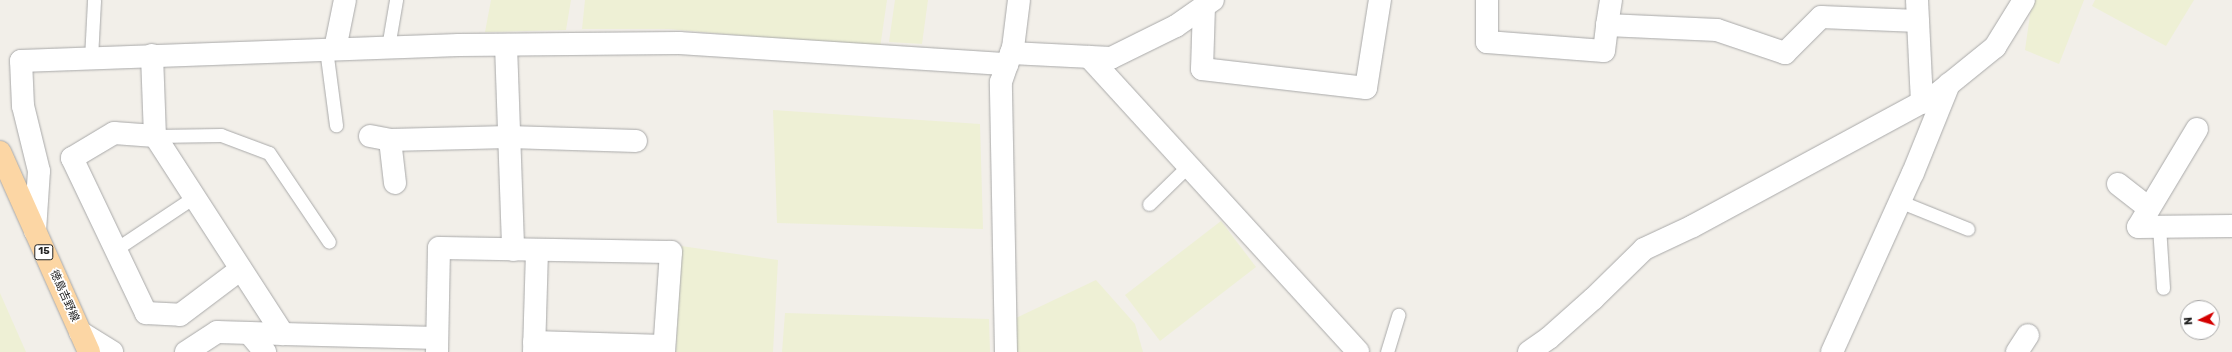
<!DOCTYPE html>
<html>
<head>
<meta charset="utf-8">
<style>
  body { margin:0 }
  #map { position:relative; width:2232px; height:352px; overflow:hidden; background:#f2efe9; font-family:Rubik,"Noto Sans JP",sans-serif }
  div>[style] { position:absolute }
  .farmland>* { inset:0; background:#eef0d5 }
  .roads { filter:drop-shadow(0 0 1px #a9a9a9) drop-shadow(0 0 1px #a9a9a9) }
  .lane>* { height:13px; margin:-6.5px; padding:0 6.5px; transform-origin:6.5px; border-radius:6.5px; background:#fff }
  .street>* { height:22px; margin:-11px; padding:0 11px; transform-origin:11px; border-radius:11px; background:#fff }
  .primary>* { height:22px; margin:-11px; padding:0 11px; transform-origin:11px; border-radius:11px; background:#fcd6a4 }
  span { translate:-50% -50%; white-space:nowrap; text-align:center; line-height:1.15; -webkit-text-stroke:3.5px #fff; paint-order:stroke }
  .shield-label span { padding:1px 3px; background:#fff; border:1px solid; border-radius:3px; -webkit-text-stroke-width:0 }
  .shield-label { font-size:10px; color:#222; font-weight:700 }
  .street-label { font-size:11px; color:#222 }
  .north { position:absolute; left:2180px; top:300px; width:40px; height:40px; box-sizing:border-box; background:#fff; border:1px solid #a7a7a7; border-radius:50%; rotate:265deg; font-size:11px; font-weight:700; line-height:16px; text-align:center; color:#222 }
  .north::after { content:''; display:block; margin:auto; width:14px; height:18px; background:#d40000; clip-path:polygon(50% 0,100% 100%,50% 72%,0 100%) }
</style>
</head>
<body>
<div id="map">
  <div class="farmland">
    <i style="clip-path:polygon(491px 0,571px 0,566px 30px,485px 32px)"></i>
    <i style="clip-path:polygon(585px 0,887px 0,880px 48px,668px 29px,582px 29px)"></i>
    <i style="clip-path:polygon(895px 0,928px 0,922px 44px,889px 42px)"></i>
    <i style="clip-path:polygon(2036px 0,2084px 0,2059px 64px,2025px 50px,2031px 8px)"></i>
    <i style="clip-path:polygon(2095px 0,2194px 0,2166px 46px,2092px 6px)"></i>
    <i style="clip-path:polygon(773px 110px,980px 124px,983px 229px,777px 223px)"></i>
    <i style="clip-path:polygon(1221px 221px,1256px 267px,1160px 341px,1125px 295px)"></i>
    <i style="clip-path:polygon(681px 246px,778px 260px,773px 352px,676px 352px)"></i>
    <i style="clip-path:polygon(1096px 280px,1135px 324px,1143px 352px,1014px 352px,1012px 320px)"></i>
    <i style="clip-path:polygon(0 293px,26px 352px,0 352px)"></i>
    <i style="clip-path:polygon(785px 313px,989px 319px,990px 352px,782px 352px)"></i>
  </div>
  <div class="roads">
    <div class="lane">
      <i style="left:388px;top:47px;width:48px;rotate:-80.3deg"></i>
      <i style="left:326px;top:49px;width:77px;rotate:82.5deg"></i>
      <i style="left:91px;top:58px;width:58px;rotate:-87deg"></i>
      <i style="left:155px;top:136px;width:66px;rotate:-0.9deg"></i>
      <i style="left:221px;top:135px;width:51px;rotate:20.6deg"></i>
      <i style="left:269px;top:153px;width:107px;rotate:56deg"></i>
      <i style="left:1901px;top:202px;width:72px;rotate:21.9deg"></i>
      <i style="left:1149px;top:204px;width:56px;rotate:-44.3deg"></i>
      <i style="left:2159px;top:226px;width:62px;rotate:86.3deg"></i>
      <i style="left:116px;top:249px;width:94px;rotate:-33.7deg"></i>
      <i style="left:1387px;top:352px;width:39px;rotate:-73deg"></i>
    </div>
    <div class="street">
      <i style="left:1487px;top:0;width:42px;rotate:90deg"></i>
      <i style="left:1487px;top:42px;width:117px;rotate:4.4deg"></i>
      <i style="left:1604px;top:51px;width:26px;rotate:-83deg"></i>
      <i style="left:1611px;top:0;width:25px;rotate:99deg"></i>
      <i style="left:1607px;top:25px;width:110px;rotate:2.6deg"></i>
      <i style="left:1717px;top:30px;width:72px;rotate:18.7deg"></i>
      <i style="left:1785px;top:53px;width:51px;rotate:-45deg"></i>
      <i style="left:1821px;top:17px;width:97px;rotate:2.4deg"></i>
      <i style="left:1917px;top:0;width:103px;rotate:87.2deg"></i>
      <i style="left:1204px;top:6px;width:63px;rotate:91.8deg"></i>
      <i style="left:1202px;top:69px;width:165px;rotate:6.6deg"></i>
      <i style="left:1366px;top:88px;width:89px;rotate:-81deg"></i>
      <i style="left:506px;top:45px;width:205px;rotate:88deg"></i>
      <i style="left:335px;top:49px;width:50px;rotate:-78.5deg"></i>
      <i style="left:1011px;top:53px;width:100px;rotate:2.9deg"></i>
      <i style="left:1111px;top:58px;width:72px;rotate:-26.2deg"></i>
      <i style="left:1176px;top:26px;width:45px;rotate:-35.1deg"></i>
      <i style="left:152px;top:55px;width:81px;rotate:87.9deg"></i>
      <i style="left:155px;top:136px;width:236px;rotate:57.1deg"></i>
      <i style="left:283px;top:334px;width:66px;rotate:-178.3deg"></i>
      <i style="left:217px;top:332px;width:37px;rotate:147deg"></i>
      <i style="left:1089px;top:57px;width:399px;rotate:47.6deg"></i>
      <i style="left:2197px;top:129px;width:114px;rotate:121deg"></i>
      <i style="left:2138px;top:227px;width:94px;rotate:-0.6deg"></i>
      <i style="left:155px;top:136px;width:41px;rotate:-175.8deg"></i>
      <i style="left:114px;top:133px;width:49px;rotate:149.2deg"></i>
      <i style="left:72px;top:158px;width:172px;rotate:64.5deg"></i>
      <i style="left:146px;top:313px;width:34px;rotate:3deg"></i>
      <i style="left:180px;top:315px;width:76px;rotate:-37deg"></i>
      <i style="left:370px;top:136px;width:20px;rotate:11deg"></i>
      <i style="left:395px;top:183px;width:43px;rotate:-96.6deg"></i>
      <i style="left:390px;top:140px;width:119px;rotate:-1.4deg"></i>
      <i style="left:509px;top:137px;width:127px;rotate:1.8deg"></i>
      <i style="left:2118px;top:184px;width:39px;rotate:38deg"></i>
      <i style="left:35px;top:231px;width:60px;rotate:-86.2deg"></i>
      <i style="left:39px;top:171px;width:67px;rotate:-103.8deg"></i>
      <i style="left:23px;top:106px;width:45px;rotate:-92.5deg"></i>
      <i style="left:21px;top:61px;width:438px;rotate:-2.1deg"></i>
      <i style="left:459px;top:45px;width:220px;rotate:-0.5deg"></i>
      <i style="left:679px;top:43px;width:329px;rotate:3.7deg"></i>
      <i style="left:80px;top:332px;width:38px;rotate:32deg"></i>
      <i style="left:249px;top:333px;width:25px;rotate:50deg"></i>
      <i style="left:283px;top:334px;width:154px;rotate:1.5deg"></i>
      <i style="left:534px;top:342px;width:130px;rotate:1.8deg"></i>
      <i style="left:437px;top:352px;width:104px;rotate:-88.9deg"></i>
      <i style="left:439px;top:248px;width:232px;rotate:1deg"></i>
      <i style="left:671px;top:252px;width:100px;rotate:94deg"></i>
      <i style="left:534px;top:352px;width:102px;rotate:-88.3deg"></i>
      <i style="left:1006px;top:352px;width:270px;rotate:-91.1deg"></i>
      <i style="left:1001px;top:82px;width:36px;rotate:-71deg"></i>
      <i style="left:1013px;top:48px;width:48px;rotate:-82.9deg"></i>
      <i style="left:1529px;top:352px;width:24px;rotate:-35deg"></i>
      <i style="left:1549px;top:338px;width:59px;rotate:-41.6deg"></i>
      <i style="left:1593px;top:299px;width:71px;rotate:-44.4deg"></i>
      <i style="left:1644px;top:249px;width:54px;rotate:-25.1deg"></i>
      <i style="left:1693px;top:226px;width:277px;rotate:-28.4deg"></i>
      <i style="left:1937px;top:94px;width:75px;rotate:-39deg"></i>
      <i style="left:1995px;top:47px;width:55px;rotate:-58.3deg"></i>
      <i style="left:1832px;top:352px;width:196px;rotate:-65.7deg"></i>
      <i style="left:1913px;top:173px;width:96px;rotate:-68deg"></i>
      <i style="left:2017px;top:352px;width:20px;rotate:-57deg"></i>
    </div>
    <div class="primary">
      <i style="left:0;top:152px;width:219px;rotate:66deg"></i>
    </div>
  </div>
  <div class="shield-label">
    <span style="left:44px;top:252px">15</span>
  </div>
  <div class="street-label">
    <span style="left:64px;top:296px;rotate:66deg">徳島吉野線</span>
  </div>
  <div class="north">N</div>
</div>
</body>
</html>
